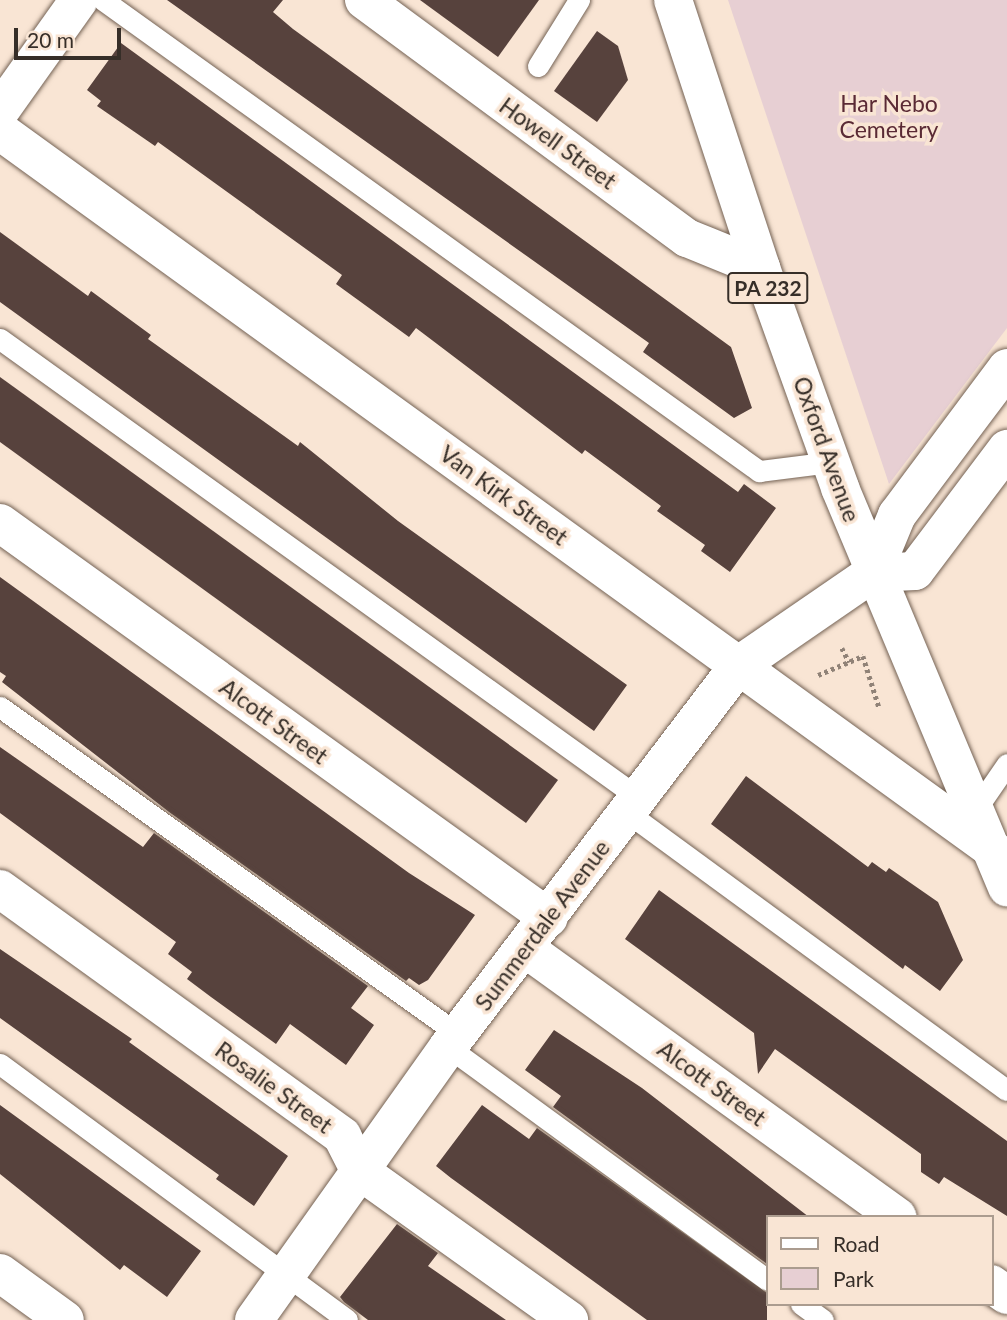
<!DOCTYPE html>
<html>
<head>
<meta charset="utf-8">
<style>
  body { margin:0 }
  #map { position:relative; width:1007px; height:1320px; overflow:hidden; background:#f9e5d4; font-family:Lato,sans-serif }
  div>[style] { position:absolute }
  .green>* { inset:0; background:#e7cfd3 }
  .building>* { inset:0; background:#57423d }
  .path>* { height:4.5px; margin-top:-2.25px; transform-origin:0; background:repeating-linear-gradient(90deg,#908277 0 3.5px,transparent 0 7px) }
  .roads { filter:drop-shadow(0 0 2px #746254) drop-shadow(0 0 2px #746254) }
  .service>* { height:21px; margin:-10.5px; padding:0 10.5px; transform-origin:10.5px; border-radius:10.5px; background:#fff }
  .minor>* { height:38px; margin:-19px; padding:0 19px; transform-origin:19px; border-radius:19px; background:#fff }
  .tertiary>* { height:38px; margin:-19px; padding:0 19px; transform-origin:19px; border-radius:19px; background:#fff }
  .secondary>* { height:38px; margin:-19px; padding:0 19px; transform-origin:19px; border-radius:19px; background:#fff }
  .primary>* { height:38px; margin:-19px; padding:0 19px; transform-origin:19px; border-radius:19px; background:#fff }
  span { translate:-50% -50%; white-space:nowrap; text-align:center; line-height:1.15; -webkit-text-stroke:7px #f9e5d4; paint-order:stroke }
  .shield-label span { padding:2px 5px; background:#f9e5d4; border:2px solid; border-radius:5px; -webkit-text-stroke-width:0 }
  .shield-label { font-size:21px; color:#362e28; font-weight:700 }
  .park-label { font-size:23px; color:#5a2a35 }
  .street-label { font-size:23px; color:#362e28 }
  .legend { position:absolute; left:766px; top:1215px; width:228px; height:91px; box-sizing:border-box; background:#f9e5d4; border:2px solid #ab9c8f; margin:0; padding:9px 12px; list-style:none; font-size:21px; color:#362e28 }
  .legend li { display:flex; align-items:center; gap:14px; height:35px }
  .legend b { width:35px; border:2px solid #ab9c8f }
  .scale { position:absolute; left:14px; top:28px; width:107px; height:32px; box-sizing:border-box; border:4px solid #362e28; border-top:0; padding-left:9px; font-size:21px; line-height:24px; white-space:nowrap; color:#362e28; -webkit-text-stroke:5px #f9e5d4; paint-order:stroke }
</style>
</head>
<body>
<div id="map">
  <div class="green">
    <i style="clip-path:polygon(728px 0,1007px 0,1007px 328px,889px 484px)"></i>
  </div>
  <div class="building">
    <i style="clip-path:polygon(167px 0,283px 0,273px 12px,293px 29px,731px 347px,752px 408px,734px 418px,643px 352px,649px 343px)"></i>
    <i style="clip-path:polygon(420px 0,539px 0,498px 57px)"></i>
    <i style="clip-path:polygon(597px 31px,618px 46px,628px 80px,597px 122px,554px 91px)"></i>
    <i style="clip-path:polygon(121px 43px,738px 492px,744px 484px,776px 508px,730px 572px,701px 551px,705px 545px,657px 511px,661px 506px,585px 450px,582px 454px,416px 328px,409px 337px,336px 284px,342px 275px,158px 142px,155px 146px,97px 106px,101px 101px,87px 90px)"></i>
    <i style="clip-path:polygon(0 232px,88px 296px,91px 291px,151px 335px,148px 339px,298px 446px,300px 442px,398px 521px,627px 685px,594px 731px,0 302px)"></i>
    <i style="clip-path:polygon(0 377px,558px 780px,526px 823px,0 442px)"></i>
    <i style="clip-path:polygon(0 577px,409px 873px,475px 915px,428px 980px,419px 985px,409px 978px,406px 981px,169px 812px,2px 682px,6px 676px,0 672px)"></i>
    <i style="clip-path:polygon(0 747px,143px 847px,154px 833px,368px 986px,351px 1008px,374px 1025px,346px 1065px,290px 1024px,276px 1044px,211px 997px,187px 979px,192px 972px,168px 954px,176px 942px,0 813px)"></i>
    <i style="clip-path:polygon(746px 776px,868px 867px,872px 862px,886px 872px,889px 868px,938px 902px,963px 960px,940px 991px,905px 965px,903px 969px,711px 824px)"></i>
    <i style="clip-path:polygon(659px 890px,1007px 1141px,1007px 1216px,944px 1177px,939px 1184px,921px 1172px,921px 1154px,775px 1049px,758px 1074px,754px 1033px,625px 939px)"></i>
    <i style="clip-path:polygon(0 949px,132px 1039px,129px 1042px,288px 1156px,254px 1206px,216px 1179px,219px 1175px,0 1018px)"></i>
    <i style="clip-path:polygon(554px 1030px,642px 1088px,809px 1217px,767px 1217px,767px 1264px,553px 1107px,561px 1096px,525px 1070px)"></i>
    <i style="clip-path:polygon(0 1105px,201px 1251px,167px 1297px,124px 1265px,120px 1270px,0 1174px)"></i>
    <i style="clip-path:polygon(482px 1105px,529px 1139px,537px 1128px,767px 1293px,767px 1320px,647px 1320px,451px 1178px,436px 1166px)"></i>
    <i style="clip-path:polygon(397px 1224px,438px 1253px,428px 1266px,506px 1320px,368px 1320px,344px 1302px,340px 1297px)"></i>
  </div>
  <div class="path">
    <i style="left:842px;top:648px;width:16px;rotate:63deg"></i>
    <i style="left:818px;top:675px;width:49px;rotate:-22.9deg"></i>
    <i style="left:863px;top:656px;width:53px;rotate:72.6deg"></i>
  </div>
  <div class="roads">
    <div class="service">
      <i style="left:103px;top:0;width:808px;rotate:35.68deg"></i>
      <i style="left:759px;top:471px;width:73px;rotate:-7.1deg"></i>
      <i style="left:538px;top:66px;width:78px;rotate:-58.2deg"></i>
      <i style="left:0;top:339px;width:787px;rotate:35.69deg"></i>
      <i style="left:0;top:707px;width:563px;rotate:35.53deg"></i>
      <i style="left:974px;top:812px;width:58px;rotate:-55.5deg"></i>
      <i style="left:628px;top:813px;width:469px;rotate:36.2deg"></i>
      <i style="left:448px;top:1047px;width:395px;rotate:36.1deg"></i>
      <i style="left:0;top:1064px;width:431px;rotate:36.4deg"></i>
      <i style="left:801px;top:1304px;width:27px;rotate:36deg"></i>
    </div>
    <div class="minor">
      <i style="left:364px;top:0;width:401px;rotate:36.4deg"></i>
      <i style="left:687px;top:238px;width:80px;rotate:22.1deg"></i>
      <i style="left:0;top:131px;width:1238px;rotate:35.9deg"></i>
      <i style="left:0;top:523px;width:676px;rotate:35.73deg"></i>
      <i style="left:0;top:889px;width:422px;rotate:35.8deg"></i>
      <i style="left:342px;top:1136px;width:39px;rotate:63deg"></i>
      <i style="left:360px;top:1171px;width:257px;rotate:35.5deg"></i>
      <i style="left:526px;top:949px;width:458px;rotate:35.8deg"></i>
      <i style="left:0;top:1273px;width:80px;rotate:35.9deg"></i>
      <i style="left:991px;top:1284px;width:19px;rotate:35deg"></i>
    </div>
    <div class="tertiary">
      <i style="left:0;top:111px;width:136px;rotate:-54.6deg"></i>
      <i style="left:1007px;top:368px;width:184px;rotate:126.8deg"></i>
      <i style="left:897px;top:515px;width:63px;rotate:112.5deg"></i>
      <i style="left:873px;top:573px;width:42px;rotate:-2.7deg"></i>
      <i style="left:915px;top:571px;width:153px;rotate:-53deg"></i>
    </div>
    <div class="secondary">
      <i style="left:254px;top:1320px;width:335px;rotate:-54.6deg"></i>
      <i style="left:448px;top:1047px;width:480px;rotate:-52.7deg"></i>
      <i style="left:739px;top:665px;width:163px;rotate:-34.5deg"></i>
    </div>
    <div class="primary">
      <i style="left:673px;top:0;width:282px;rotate:71.8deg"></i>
      <i style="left:761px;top:268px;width:234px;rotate:70.2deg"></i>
      <i style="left:840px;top:488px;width:433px;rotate:67.3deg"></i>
    </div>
  </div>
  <div class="shield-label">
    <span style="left:768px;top:288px">PA 232</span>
  </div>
  <div class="park-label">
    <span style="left:889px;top:116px">Har Nebo<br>Cemetery</span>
  </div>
  <div class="street-label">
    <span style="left:558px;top:143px;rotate:36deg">Howell Street</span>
    <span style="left:827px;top:449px;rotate:70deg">Oxford Avenue</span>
    <span style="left:504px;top:495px;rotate:36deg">Van Kirk Street</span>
    <span style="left:274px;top:721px;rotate:36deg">Alcott Street</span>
    <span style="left:542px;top:925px;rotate:-53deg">Summerdale Avenue</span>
    <span style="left:712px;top:1083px;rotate:36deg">Alcott Street</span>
    <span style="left:274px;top:1087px;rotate:36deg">Rosalie Street</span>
  </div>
  <ul class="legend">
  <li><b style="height:9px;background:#fff"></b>Road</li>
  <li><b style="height:19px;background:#e7cfd3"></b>Park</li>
  </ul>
  <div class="scale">20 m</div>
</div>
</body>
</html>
